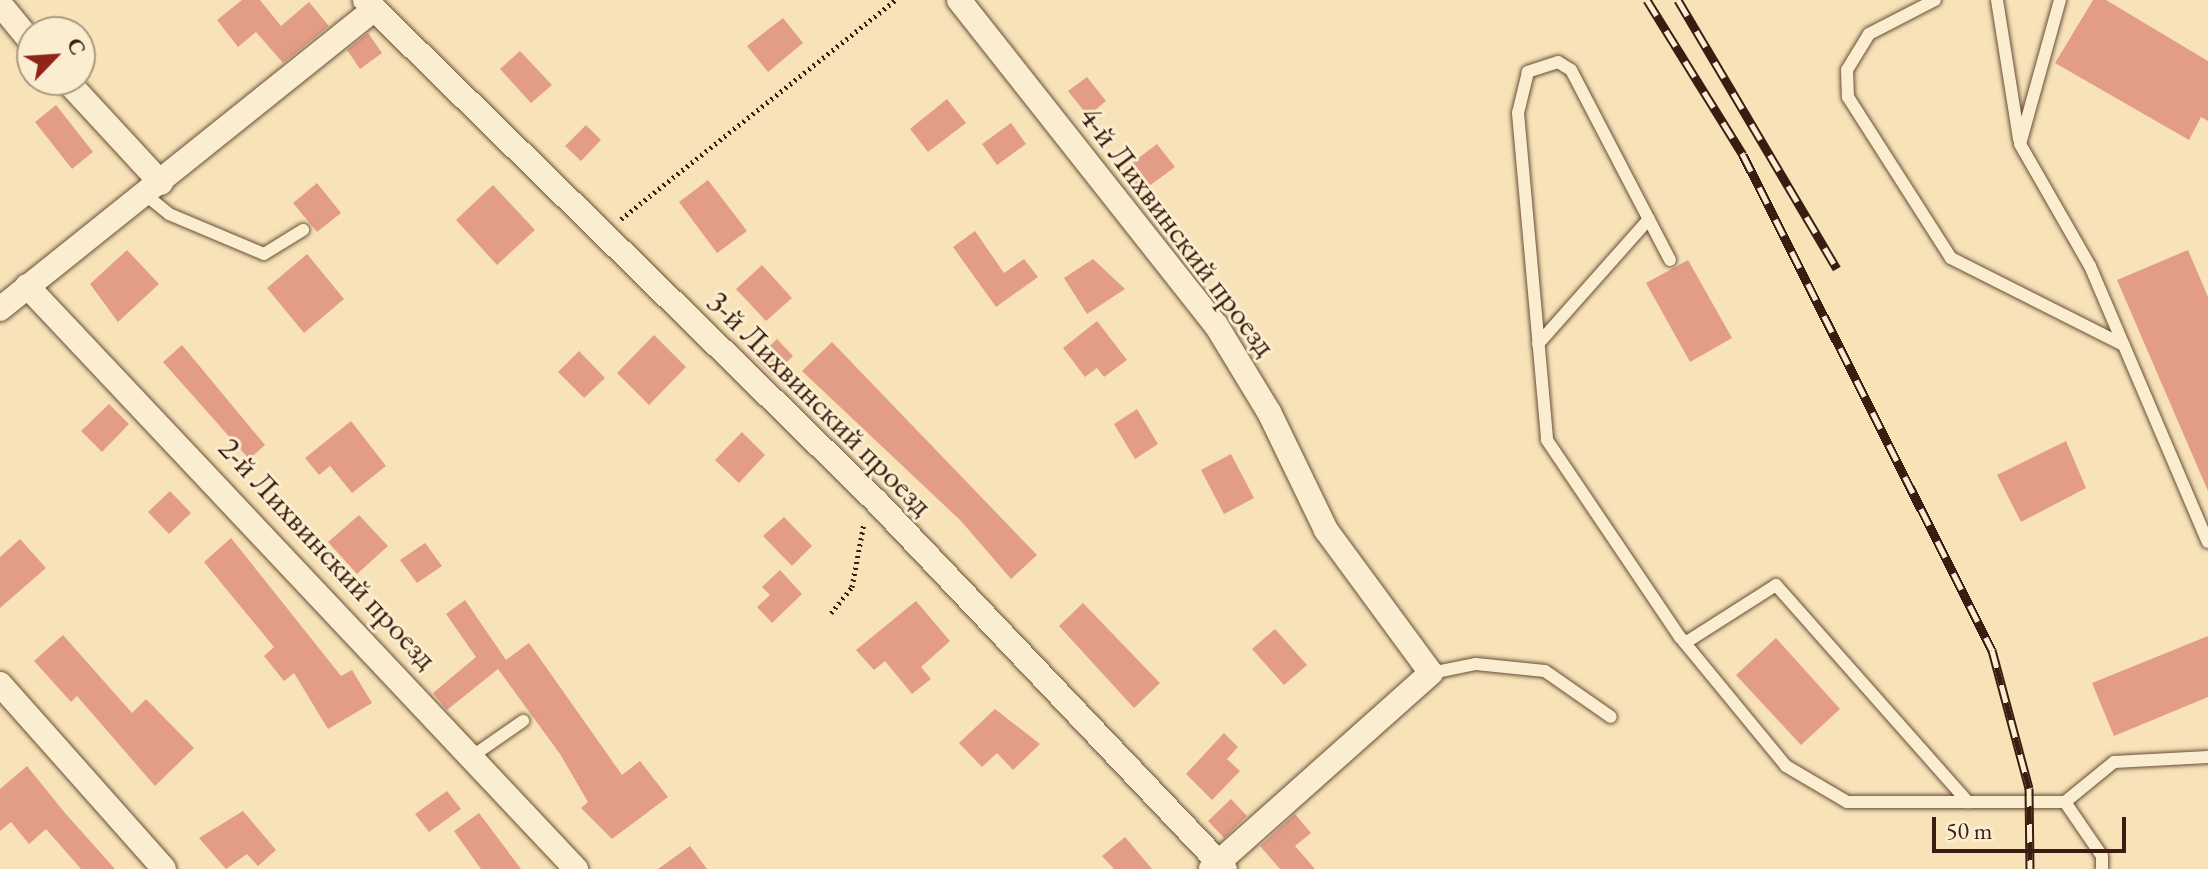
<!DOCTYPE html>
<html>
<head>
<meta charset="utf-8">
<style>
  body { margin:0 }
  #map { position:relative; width:2208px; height:869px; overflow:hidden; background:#f7e3b7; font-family:"EB Garamond",serif }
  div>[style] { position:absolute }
  .building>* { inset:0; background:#e39d87 }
  .path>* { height:5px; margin-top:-2.5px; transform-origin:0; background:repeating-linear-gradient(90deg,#3a1d10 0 2px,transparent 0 6px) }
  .roads { filter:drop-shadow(0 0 2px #694e3a) drop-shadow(0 0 2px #694e3a) }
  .service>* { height:12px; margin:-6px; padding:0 6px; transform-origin:6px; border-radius:6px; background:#faedd0 }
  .minor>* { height:24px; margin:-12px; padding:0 12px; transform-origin:12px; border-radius:12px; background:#faedd0 }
  .rail>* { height:9px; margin-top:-4.5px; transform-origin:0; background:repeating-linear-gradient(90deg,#faedd0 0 18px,#3a1d10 0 36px); box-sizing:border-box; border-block:2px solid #3a1d10 }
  span { translate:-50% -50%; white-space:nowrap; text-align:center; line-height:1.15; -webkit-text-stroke:6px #faedd0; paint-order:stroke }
  .street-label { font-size:32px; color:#3a1d10 }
  .north { position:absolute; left:16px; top:16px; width:80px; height:80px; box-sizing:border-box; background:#faedd0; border:2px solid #ad9a83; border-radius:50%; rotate:65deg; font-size:22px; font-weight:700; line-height:32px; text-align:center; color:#3a1d10 }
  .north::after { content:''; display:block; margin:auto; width:28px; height:36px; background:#8f2418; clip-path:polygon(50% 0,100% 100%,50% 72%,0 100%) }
  .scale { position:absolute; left:1932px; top:817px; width:194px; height:36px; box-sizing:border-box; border:4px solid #3a1d10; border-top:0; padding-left:10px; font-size:24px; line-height:28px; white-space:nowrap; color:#3a1d10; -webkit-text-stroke:6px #faedd0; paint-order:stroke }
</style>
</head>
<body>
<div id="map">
  <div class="building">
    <i style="clip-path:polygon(242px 0,260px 0,281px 26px,309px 2px,329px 26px,283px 63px,256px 32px,238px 47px,217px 20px)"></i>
    <i style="clip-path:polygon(2093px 0,2106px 0,2208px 61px,2208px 121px,2201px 117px,2189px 140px,2055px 63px)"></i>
    <i style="clip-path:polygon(783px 18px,803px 43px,768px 72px,747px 46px)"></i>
    <i style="clip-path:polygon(368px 33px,382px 53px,360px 69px,347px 50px)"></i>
    <i style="clip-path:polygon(520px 51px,552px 85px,531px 103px,500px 69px)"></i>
    <i style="clip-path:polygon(1087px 77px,1106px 101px,1088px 116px,1068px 91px)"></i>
    <i style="clip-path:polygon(947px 99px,966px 123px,928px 152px,910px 129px)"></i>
    <i style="clip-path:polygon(56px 105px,93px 152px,72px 169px,35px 122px)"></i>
    <i style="clip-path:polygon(1011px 123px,1026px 144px,997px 165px,982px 144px)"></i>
    <i style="clip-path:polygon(586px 125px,601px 140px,581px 161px,565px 146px)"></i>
    <i style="clip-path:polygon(1157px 144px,1175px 167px,1141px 192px,1124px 169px)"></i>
    <i style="clip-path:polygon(708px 180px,747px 231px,717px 253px,679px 202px)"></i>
    <i style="clip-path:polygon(317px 183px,341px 213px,317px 232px,293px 203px)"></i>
    <i style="clip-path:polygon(493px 185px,535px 230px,497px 265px,456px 220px)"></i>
    <i style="clip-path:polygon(975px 231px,1004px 273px,1024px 259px,1038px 277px,996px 307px,953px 247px)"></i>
    <i style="clip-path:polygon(127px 250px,159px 284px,118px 322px,90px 284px)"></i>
    <i style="clip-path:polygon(2188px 250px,2208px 297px,2208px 491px,2117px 280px)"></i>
    <i style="clip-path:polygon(307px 254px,344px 299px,304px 333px,267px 288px)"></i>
    <i style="clip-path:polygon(1093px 259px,1125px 289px,1087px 314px,1064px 278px)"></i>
    <i style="clip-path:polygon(1688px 260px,1732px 338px,1690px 362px,1646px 283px)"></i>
    <i style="clip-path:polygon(762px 265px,792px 298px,766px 321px,736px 289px)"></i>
    <i style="clip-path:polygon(1097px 321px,1127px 360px,1104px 377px,1097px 368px,1085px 377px,1063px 348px)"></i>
    <i style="clip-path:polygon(654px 335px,686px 367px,649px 405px,617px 373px)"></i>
    <i style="clip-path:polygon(777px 339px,793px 356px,773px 376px,756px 359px)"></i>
    <i style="clip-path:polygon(832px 342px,1037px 555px,1011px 579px,961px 521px,802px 371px)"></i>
    <i style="clip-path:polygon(182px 345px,265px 445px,249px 459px,163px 362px)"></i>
    <i style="clip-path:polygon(579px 351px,605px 378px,584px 398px,558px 372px)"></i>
    <i style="clip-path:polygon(109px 404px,129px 424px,102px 452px,81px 431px)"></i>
    <i style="clip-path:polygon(1137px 409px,1158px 444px,1135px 459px,1114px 424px)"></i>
    <i style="clip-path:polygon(351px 421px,386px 466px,352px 493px,330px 466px,319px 475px,305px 458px)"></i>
    <i style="clip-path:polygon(742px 432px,765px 455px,739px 483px,715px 460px)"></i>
    <i style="clip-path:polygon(2066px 441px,2086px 488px,2021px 522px,1997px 475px)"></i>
    <i style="clip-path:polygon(1231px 454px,1254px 498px,1224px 514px,1201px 470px)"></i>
    <i style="clip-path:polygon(170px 491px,191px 513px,169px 534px,148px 512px)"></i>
    <i style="clip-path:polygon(359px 515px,388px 546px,357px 574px,328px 542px)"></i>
    <i style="clip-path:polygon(784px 517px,812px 546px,792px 566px,763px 536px)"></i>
    <i style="clip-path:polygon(231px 538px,341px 676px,352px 670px,372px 703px,328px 729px,294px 673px,284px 681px,264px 656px,274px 647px,204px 562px)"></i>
    <i style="clip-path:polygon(20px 539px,46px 568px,0 608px,0 557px)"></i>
    <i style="clip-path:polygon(425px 543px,442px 566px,417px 583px,400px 560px)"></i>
    <i style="clip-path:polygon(780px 570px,802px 594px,772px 623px,757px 607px,770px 595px,762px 587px)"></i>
    <i style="clip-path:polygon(465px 600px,506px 660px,529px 643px,622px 775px,640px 761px,668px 797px,612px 839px,581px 808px,588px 802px,560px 754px,498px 669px,447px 710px,433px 693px,476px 657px,446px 614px)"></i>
    <i style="clip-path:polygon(916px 601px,950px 641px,921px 667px,931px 679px,912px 694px,885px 661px,874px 670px,856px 650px)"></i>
    <i style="clip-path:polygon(1083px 603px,1160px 683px,1134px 708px,1059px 626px)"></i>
    <i style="clip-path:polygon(1275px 629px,1307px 665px,1284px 685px,1252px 649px)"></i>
    <i style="clip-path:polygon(63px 635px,132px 713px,146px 699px,194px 748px,155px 786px,77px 696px,71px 702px,34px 661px)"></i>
    <i style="clip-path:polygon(2208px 636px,2208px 697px,2114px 736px,2092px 683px)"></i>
    <i style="clip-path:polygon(1776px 638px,1840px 709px,1801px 745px,1736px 675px)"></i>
    <i style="clip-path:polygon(995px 709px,1040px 744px,1013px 770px,997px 753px,982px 767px,959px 743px)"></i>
    <i style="clip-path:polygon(1224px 733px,1238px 747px,1227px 759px,1240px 771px,1212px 800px,1186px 774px)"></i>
    <i style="clip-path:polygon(27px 766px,65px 813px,115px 869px,81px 869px,46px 829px,29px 844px,11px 822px,0 831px,0 789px)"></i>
    <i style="clip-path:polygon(447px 791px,461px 809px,429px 832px,415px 814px)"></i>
    <i style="clip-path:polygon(1231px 799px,1247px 816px,1224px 838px,1208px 821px)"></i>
    <i style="clip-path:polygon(243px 811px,276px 850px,258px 866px,247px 854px,226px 869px,199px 838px)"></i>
    <i style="clip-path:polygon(479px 813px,521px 869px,481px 869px,454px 831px)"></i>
    <i style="clip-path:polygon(1295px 814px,1311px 833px,1295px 846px,1315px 869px,1280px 869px,1260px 846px)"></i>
    <i style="clip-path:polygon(1125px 837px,1152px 869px,1114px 869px,1102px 856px)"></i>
    <i style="clip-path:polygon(690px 846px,707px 869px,658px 869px)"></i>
  </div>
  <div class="path">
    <i style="left:621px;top:219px;width:351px;rotate:-38.6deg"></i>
    <i style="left:831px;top:613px;width:33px;rotate:-51deg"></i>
    <i style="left:852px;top:587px;width:65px;rotate:-79.4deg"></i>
  </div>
  <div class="roads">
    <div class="service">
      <i style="left:1935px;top:0;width:74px;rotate:152.7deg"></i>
      <i style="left:1869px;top:34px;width:42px;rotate:121.4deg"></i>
      <i style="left:1847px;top:70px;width:27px;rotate:88deg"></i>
      <i style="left:1848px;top:97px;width:191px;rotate:57.4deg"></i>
      <i style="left:1951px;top:258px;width:193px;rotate:26.8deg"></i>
      <i style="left:1997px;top:0;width:141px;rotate:81deg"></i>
      <i style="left:2060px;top:0;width:149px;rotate:105.5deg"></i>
      <i style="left:2020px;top:144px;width:141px;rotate:60.2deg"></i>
      <i style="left:2090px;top:266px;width:300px;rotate:66.9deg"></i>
      <i style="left:147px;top:196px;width:28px;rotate:39deg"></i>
      <i style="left:169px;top:214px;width:103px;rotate:22.8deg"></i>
      <i style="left:264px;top:254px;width:46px;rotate:-31.6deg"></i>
      <i style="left:1670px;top:260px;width:214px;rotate:-117.5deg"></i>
      <i style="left:1571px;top:70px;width:15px;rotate:-148deg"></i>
      <i style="left:1558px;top:62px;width:32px;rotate:162deg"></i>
      <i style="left:1528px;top:72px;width:42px;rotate:103.7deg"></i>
      <i style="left:1518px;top:113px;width:328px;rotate:84.9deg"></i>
      <i style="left:1547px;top:440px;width:238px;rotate:56deg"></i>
      <i style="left:1680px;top:637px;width:167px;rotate:50.6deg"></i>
      <i style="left:1786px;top:766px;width:71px;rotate:30.5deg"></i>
      <i style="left:1847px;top:802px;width:218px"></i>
      <i style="left:2065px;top:802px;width:63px;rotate:-39.2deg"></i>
      <i style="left:2114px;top:762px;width:94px;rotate:-3deg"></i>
      <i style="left:1538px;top:344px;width:167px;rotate:-48.4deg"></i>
      <i style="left:1685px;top:643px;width:108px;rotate:-32.5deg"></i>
      <i style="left:1776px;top:585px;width:290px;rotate:48.5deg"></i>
      <i style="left:1431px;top:673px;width:46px;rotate:-11.3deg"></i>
      <i style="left:1476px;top:664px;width:69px;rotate:5.8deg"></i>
      <i style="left:1545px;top:671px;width:80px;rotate:34.9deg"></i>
      <i style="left:474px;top:755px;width:60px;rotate:-34.8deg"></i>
      <i style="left:2065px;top:802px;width:65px;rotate:55.6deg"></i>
      <i style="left:2102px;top:856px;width:13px;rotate:90deg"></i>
    </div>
    <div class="minor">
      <i style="left:365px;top:0;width:716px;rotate:44.43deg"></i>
      <i style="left:876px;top:501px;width:507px;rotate:46.52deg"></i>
      <i style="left:959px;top:0;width:414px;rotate:51.7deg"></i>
      <i style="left:1216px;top:325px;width:102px;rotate:58.7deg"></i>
      <i style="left:1269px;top:412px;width:131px;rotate:64.2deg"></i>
      <i style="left:1326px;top:530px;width:177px;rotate:53.7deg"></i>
      <i style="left:1431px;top:673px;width:295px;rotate:138.3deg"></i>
      <i style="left:0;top:4px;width:50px;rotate:50.6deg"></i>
      <i style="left:66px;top:80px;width:140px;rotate:47.3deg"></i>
      <i style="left:27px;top:286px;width:801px;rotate:46.72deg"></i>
      <i style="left:0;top:309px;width:478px;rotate:-38.7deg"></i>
      <i style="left:0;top:684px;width:247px;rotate:48.4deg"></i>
    </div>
  </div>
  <div class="rail">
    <i style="left:1647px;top:0;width:182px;rotate:58.2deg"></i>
    <i style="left:1743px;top:155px;width:554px;rotate:63.3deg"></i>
    <i style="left:1992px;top:650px;width:143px;rotate:75deg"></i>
    <i style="left:2029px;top:788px;width:81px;rotate:89.3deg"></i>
    <i style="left:1678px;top:0;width:312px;rotate:59.4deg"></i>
  </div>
  <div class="street-label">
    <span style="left:1178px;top:231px;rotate:53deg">4-й Лихвинский проезд</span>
    <span style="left:820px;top:403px;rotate:45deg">3-й Лихвинский проезд</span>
    <span style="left:328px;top:553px;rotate:47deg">2-й Лихвинский проезд</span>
  </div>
  <div class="north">С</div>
  <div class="scale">50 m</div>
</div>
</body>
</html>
